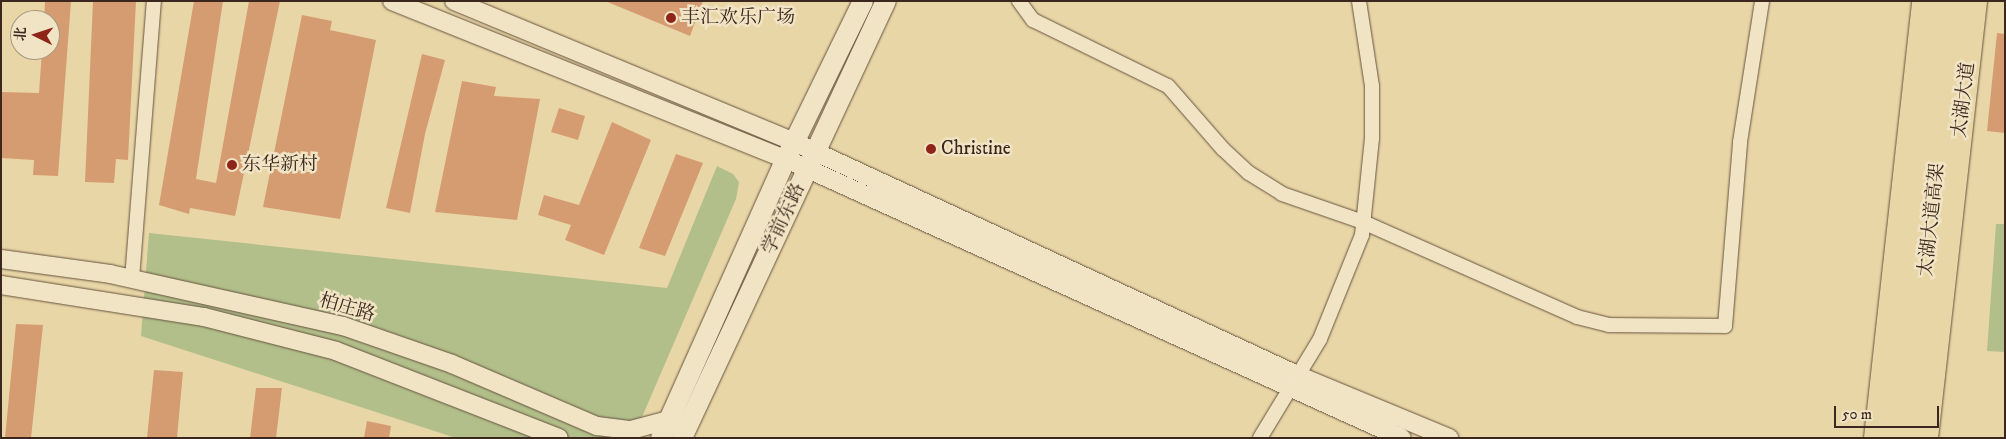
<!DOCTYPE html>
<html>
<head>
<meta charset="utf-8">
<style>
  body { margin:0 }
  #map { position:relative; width:2006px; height:439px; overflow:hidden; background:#e9d6a6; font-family:"IM FELL DW Pica","Noto Serif SC",serif }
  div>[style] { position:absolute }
  .green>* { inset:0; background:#b2bf8a }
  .building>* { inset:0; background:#d59c71 }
  .roads { filter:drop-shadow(0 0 1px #66533f) drop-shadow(0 0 1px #66533f) }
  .minor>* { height:14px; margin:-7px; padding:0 7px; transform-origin:7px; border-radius:7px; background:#f1e4c5 }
  .tertiary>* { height:18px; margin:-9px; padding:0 9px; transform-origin:9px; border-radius:9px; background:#f1e4c5 }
  .secondary>* { height:20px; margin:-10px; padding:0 10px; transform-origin:10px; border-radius:10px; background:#f1e4c5 }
  .primary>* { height:22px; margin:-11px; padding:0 11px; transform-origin:11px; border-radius:11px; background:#e9d6a6 }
  .trunk>* { height:24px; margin:-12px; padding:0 12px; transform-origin:12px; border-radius:12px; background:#e9d6a6 }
  .dots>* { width:14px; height:14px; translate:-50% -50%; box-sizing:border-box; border:2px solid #f1e4c5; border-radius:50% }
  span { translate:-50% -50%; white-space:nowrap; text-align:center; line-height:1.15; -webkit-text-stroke:5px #f1e4c5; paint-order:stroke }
  .poi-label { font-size:19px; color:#3b271d }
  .left { translate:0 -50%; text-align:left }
  .street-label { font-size:19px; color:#3b271d }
  .frame { position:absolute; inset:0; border:2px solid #3b271d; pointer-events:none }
  .north { position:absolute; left:10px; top:10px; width:50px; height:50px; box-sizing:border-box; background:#f1e4c5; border:1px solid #a89882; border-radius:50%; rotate:274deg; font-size:14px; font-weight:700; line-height:20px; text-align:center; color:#3b271d }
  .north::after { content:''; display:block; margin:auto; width:18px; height:22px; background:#8f2418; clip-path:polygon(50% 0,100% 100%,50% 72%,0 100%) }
  .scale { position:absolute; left:1834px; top:406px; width:105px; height:22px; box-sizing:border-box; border:2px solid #3b271d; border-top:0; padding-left:6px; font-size:15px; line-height:18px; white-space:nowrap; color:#3b271d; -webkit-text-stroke:4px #f1e4c5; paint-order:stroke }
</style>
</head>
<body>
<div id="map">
  <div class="green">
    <i style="clip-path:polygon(717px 166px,733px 174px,739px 182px,736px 199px,633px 438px,456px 438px,141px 336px,149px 233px,667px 288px)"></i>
    <i style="clip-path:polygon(1996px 224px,2005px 224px,2005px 352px,1987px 351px)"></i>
  </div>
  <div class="building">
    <i style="clip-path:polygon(45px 1px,71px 1px,58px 176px,33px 175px,34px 160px,1px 158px,1px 92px,39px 93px,42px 50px,50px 50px,50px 20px,44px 20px)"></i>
    <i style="clip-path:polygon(93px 1px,136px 1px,128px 160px,116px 159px,114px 183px,85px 182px)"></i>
    <i style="clip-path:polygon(194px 1px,223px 1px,196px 179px,216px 183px,249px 1px,280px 1px,235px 216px,190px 208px,189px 214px,159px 205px)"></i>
    <i style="clip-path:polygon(605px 1px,703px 1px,690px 36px)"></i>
    <i style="clip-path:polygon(302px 15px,332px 21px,330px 30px,376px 40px,340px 219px,263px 207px)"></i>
    <i style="clip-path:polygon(1997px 33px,2005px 34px,2005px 133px,1987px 131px)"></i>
    <i style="clip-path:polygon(422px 54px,445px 60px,425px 134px,410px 213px,386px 208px)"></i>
    <i style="clip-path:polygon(462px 81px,496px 87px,494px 96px,540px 99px,517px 220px,435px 212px)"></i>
    <i style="clip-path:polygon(559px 108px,585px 116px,578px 140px,551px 132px)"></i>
    <i style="clip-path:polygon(612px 122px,651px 140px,604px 255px,565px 240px,571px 225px,538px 215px,544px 195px,579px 205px)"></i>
    <i style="clip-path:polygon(676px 154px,703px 163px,665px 256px,639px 248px)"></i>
    <i style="clip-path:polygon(16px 324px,43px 325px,31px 438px,5px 438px)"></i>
    <i style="clip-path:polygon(154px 370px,183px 372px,177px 438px,147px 438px)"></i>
    <i style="clip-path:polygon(256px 388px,282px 388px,276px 438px,250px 438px)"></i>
    <i style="clip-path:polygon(367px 421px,391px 426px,389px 438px,364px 438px)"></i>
  </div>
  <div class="roads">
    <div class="minor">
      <i style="left:1019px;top:1px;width:24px;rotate:54deg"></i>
      <i style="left:1033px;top:20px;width:150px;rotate:26.1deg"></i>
      <i style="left:1168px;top:86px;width:84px;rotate:48.9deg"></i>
      <i style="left:1223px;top:149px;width:35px;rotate:43deg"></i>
      <i style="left:1249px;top:173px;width:39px;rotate:32deg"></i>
      <i style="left:1282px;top:194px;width:86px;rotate:19.1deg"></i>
      <i style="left:1363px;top:222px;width:234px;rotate:23.9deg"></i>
      <i style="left:1577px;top:317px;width:33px;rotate:14deg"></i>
      <i style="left:1609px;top:325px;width:116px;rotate:0.5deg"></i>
      <i style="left:1725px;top:326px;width:185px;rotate:-85.3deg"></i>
      <i style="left:1740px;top:142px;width:143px;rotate:-81.1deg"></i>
      <i style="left:132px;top:279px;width:279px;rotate:-85.5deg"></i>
      <i style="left:1260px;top:438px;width:116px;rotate:-58.8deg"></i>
      <i style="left:1320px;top:339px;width:112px;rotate:-68deg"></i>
      <i style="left:1362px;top:235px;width:98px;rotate:-84.1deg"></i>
      <i style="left:1372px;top:138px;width:52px;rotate:-90deg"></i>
      <i style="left:1372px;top:86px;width:86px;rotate:-98.7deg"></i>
    </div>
    <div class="tertiary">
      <i style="left:392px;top:1px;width:424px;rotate:21.9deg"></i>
      <i style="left:786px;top:159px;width:676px;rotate:24.37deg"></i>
      <i style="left:454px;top:1px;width:368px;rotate:22.5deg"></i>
      <i style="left:794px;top:142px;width:554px;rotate:24.85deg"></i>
      <i style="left:1297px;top:375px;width:165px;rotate:22.5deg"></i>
      <i style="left:1px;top:259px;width:110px;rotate:7.8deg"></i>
      <i style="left:110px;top:274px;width:239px;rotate:12.6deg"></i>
      <i style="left:343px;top:326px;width:115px;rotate:19.2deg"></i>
      <i style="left:452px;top:364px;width:158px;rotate:23.2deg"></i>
      <i style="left:597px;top:426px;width:34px;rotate:7deg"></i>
      <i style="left:631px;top:430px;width:39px;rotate:-15deg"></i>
      <i style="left:1px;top:285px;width:206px;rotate:9deg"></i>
      <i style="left:204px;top:317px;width:136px;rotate:14.4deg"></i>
      <i style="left:336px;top:351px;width:239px;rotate:21.3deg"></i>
    </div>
    <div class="secondary">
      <i style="left:661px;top:438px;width:306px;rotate:-65.9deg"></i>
      <i style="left:786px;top:159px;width:176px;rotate:-64deg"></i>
      <i style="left:682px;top:438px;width:482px;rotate:-65deg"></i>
    </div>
    <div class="primary">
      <i style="left:1875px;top:438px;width:440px;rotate:-83.7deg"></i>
      <i style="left:1927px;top:438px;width:440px;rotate:-83.6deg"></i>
    </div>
    <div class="trunk">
      <i style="left:1890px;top:438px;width:439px;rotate:-84.1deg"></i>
      <i style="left:1907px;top:438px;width:440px;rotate:-83.7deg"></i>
    </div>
  </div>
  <div class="dots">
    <i style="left:671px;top:18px;background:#8f2418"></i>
    <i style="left:931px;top:149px;background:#8f2418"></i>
    <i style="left:232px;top:165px;background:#8f2418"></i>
  </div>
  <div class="poi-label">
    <span class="left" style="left:681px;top:18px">丰汇欢乐广场</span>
    <span class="left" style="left:941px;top:149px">Christine</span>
    <span class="left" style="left:242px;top:165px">东华新村</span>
  </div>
  <div class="street-label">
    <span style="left:1964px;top:100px;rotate:-83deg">太湖大道</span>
    <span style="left:784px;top:219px;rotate:-65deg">学前东路</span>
    <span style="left:1932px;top:220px;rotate:-84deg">太湖大道高架</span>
    <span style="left:347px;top:308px;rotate:16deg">柏庄路</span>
  </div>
  <div class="frame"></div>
  <div class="north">北</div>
  <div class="scale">50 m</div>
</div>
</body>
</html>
